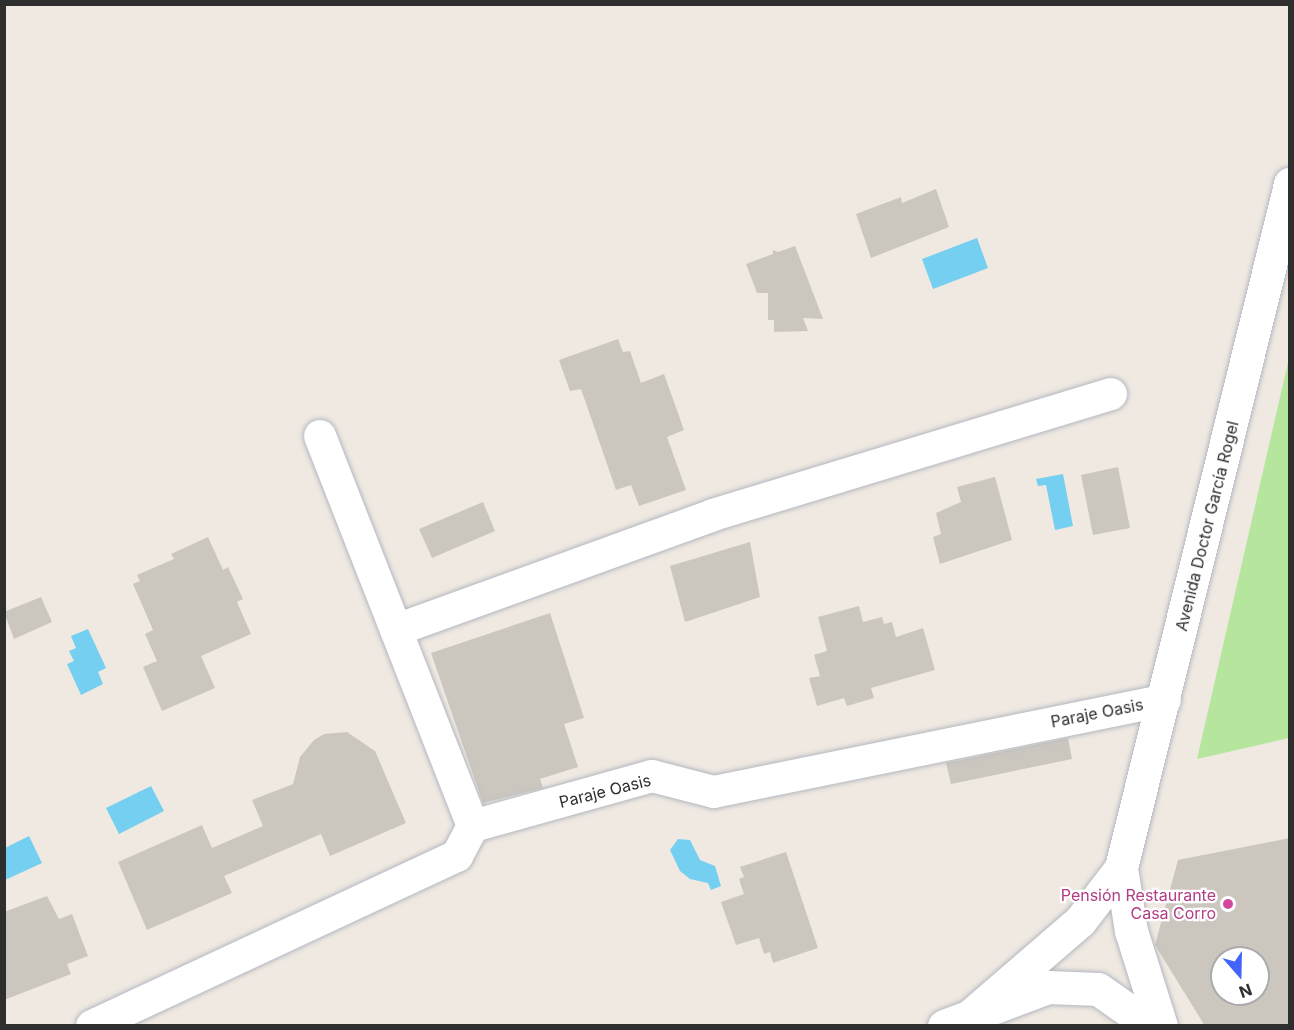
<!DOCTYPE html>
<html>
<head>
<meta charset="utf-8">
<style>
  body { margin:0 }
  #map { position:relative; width:1294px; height:1030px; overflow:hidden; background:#efe9e1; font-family:Inter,sans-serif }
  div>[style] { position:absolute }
  .green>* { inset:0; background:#b6e59e }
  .water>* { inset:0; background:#75cff0 }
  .building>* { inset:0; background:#cbc7bf }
  .roads { filter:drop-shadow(0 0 2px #b4b7c1) drop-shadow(0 0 2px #b4b7c1) }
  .minor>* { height:32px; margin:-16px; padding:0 16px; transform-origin:16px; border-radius:16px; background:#fff }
  .tertiary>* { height:33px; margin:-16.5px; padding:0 16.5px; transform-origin:16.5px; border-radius:16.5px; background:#fff }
  .secondary>* { height:33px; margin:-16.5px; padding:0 16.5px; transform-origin:16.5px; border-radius:16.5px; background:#fff }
  .dots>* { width:16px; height:16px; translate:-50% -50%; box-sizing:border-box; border:3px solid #fff; border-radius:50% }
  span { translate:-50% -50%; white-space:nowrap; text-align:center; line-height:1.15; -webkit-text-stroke:4.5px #fff; paint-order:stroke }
  .street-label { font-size:16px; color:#2e2e2e }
  .hotel-label { font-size:16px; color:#b23c85 }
  .right { translate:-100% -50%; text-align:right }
  .frame { position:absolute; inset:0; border:6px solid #2e2e2e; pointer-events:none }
  .north { position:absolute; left:1210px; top:946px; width:60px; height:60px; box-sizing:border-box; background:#fff; border:2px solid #ababab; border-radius:50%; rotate:160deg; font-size:16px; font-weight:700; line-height:24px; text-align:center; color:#2e2e2e }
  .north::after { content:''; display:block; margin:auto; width:21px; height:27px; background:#4264fb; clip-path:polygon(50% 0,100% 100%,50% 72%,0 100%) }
</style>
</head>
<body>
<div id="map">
  <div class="green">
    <i style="clip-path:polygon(1289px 358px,1289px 738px,1197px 759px)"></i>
  </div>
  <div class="water">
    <i style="clip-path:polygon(977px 238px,988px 268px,933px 289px,922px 259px)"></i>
    <i style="clip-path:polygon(1063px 474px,1073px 526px,1055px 530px,1046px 485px,1038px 486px,1036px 479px)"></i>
    <i style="clip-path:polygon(88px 629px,106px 668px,98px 672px,103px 684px,81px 695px,67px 664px,74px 661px,69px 651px,76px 648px,71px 636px)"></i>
    <i style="clip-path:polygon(151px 786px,164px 811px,119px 834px,106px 808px)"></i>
    <i style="clip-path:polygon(29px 836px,42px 863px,5px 880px,5px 848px)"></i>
    <i style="clip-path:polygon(678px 839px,690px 840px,700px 860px,715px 866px,721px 886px,711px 890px,708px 883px,690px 879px,680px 871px,670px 850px)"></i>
  </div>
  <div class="building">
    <i style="clip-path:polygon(936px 189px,949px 227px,871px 258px,856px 214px,901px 197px,902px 203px)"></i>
    <i style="clip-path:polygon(795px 246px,823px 319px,803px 318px,808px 331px,774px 332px,774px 320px,768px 320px,768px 293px,757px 293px,746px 264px,773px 254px,773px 250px,778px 252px)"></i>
    <i style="clip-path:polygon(618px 339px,623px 352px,630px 351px,641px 383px,664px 374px,684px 430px,667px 437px,686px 490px,639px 506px,631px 485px,616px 490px,581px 389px,570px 391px,559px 360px)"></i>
    <i style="clip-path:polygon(1118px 467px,1130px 528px,1093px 535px,1081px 475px)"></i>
    <i style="clip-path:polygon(995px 477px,1012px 540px,940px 564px,933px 537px,941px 534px,936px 513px,961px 502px,957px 487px)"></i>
    <i style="clip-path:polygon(483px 502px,495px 531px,432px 558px,419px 529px)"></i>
    <i style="clip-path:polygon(208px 537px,223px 570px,228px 567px,243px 599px,237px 602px,251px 634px,201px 656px,215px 688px,162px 711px,143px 667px,157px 661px,145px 634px,153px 630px,133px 584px,140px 581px,137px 575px,174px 559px,171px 554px)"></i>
    <i style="clip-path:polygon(750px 542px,760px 597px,685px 622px,670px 566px)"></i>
    <i style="clip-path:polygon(41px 597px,52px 622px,14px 639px,4px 612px)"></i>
    <i style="clip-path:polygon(859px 606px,863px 622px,882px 617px,884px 624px,892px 622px,896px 637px,923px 628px,935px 670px,871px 688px,874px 698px,847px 706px,844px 698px,817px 706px,809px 678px,820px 676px,814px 655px,827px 651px,818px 617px)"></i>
    <i style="clip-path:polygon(550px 613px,584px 718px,564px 724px,578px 767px,540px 779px,543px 788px,483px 803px,431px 653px)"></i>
    <i style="clip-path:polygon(347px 732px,375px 751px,406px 823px,330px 856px,321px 834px,224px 876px,232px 893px,147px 930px,118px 862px,202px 825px,212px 848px,263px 826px,252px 800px,293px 784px,300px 757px,314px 740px,324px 734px)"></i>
    <i style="clip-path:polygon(1068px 738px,1072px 759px,951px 784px,946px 763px)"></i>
    <i style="clip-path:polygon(evenodd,1290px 838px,1290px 1026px,1205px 1026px,1155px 945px,1178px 860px,1290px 838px,1222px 958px,1258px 958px,1258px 994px,1222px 994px,1222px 958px)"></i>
    <i style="clip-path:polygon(786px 852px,818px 948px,773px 963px,770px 952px,764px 954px,759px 938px,736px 945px,721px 902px,744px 894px,739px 879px,744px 877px,740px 867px)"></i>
    <i style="clip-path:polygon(47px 896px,59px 919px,72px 914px,88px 956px,67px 964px,71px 974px,4px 1000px,4px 912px)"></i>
  </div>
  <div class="roads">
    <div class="minor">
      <i style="left:320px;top:436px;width:419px;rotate:68.6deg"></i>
      <i style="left:396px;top:630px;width:337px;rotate:-19.9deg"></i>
      <i style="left:713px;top:515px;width:416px;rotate:-16.9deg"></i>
      <i style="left:92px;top:1026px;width:403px;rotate:-25deg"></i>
      <i style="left:457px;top:856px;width:34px;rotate:-62deg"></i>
      <i style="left:473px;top:826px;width:186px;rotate:-15.6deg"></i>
      <i style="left:652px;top:776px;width:64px;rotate:14.5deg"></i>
      <i style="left:714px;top:792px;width:460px;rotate:-11.5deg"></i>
    </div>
    <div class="tertiary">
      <i style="left:971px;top:1015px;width:144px;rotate:-40.8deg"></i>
      <i style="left:1080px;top:921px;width:67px;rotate:-52.3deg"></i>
      <i style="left:1161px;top:1026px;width:100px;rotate:-107.5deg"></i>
      <i style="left:1131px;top:931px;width:64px;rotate:-99deg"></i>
      <i style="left:1121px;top:868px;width:705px;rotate:-76.12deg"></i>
    </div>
    <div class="secondary">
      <i style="left:944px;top:1026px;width:111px;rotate:-20.6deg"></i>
      <i style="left:1048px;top:987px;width:50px;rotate:2.3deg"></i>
      <i style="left:1098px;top:989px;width:65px;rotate:34.9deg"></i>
    </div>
  </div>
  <div class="dots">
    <i style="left:1228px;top:904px;background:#d1479c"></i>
  </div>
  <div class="street-label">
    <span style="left:1207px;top:526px;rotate:-76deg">Avenida Doctor García Rogel</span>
    <span style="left:1097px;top:713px;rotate:-11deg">Paraje Oasis</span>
    <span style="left:605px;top:791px;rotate:-14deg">Paraje Oasis</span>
  </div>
  <div class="hotel-label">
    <span class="right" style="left:1216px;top:904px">Pensión Restaurante<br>Casa Corro</span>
  </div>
  <div class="frame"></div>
  <div class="north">N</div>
</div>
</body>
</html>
